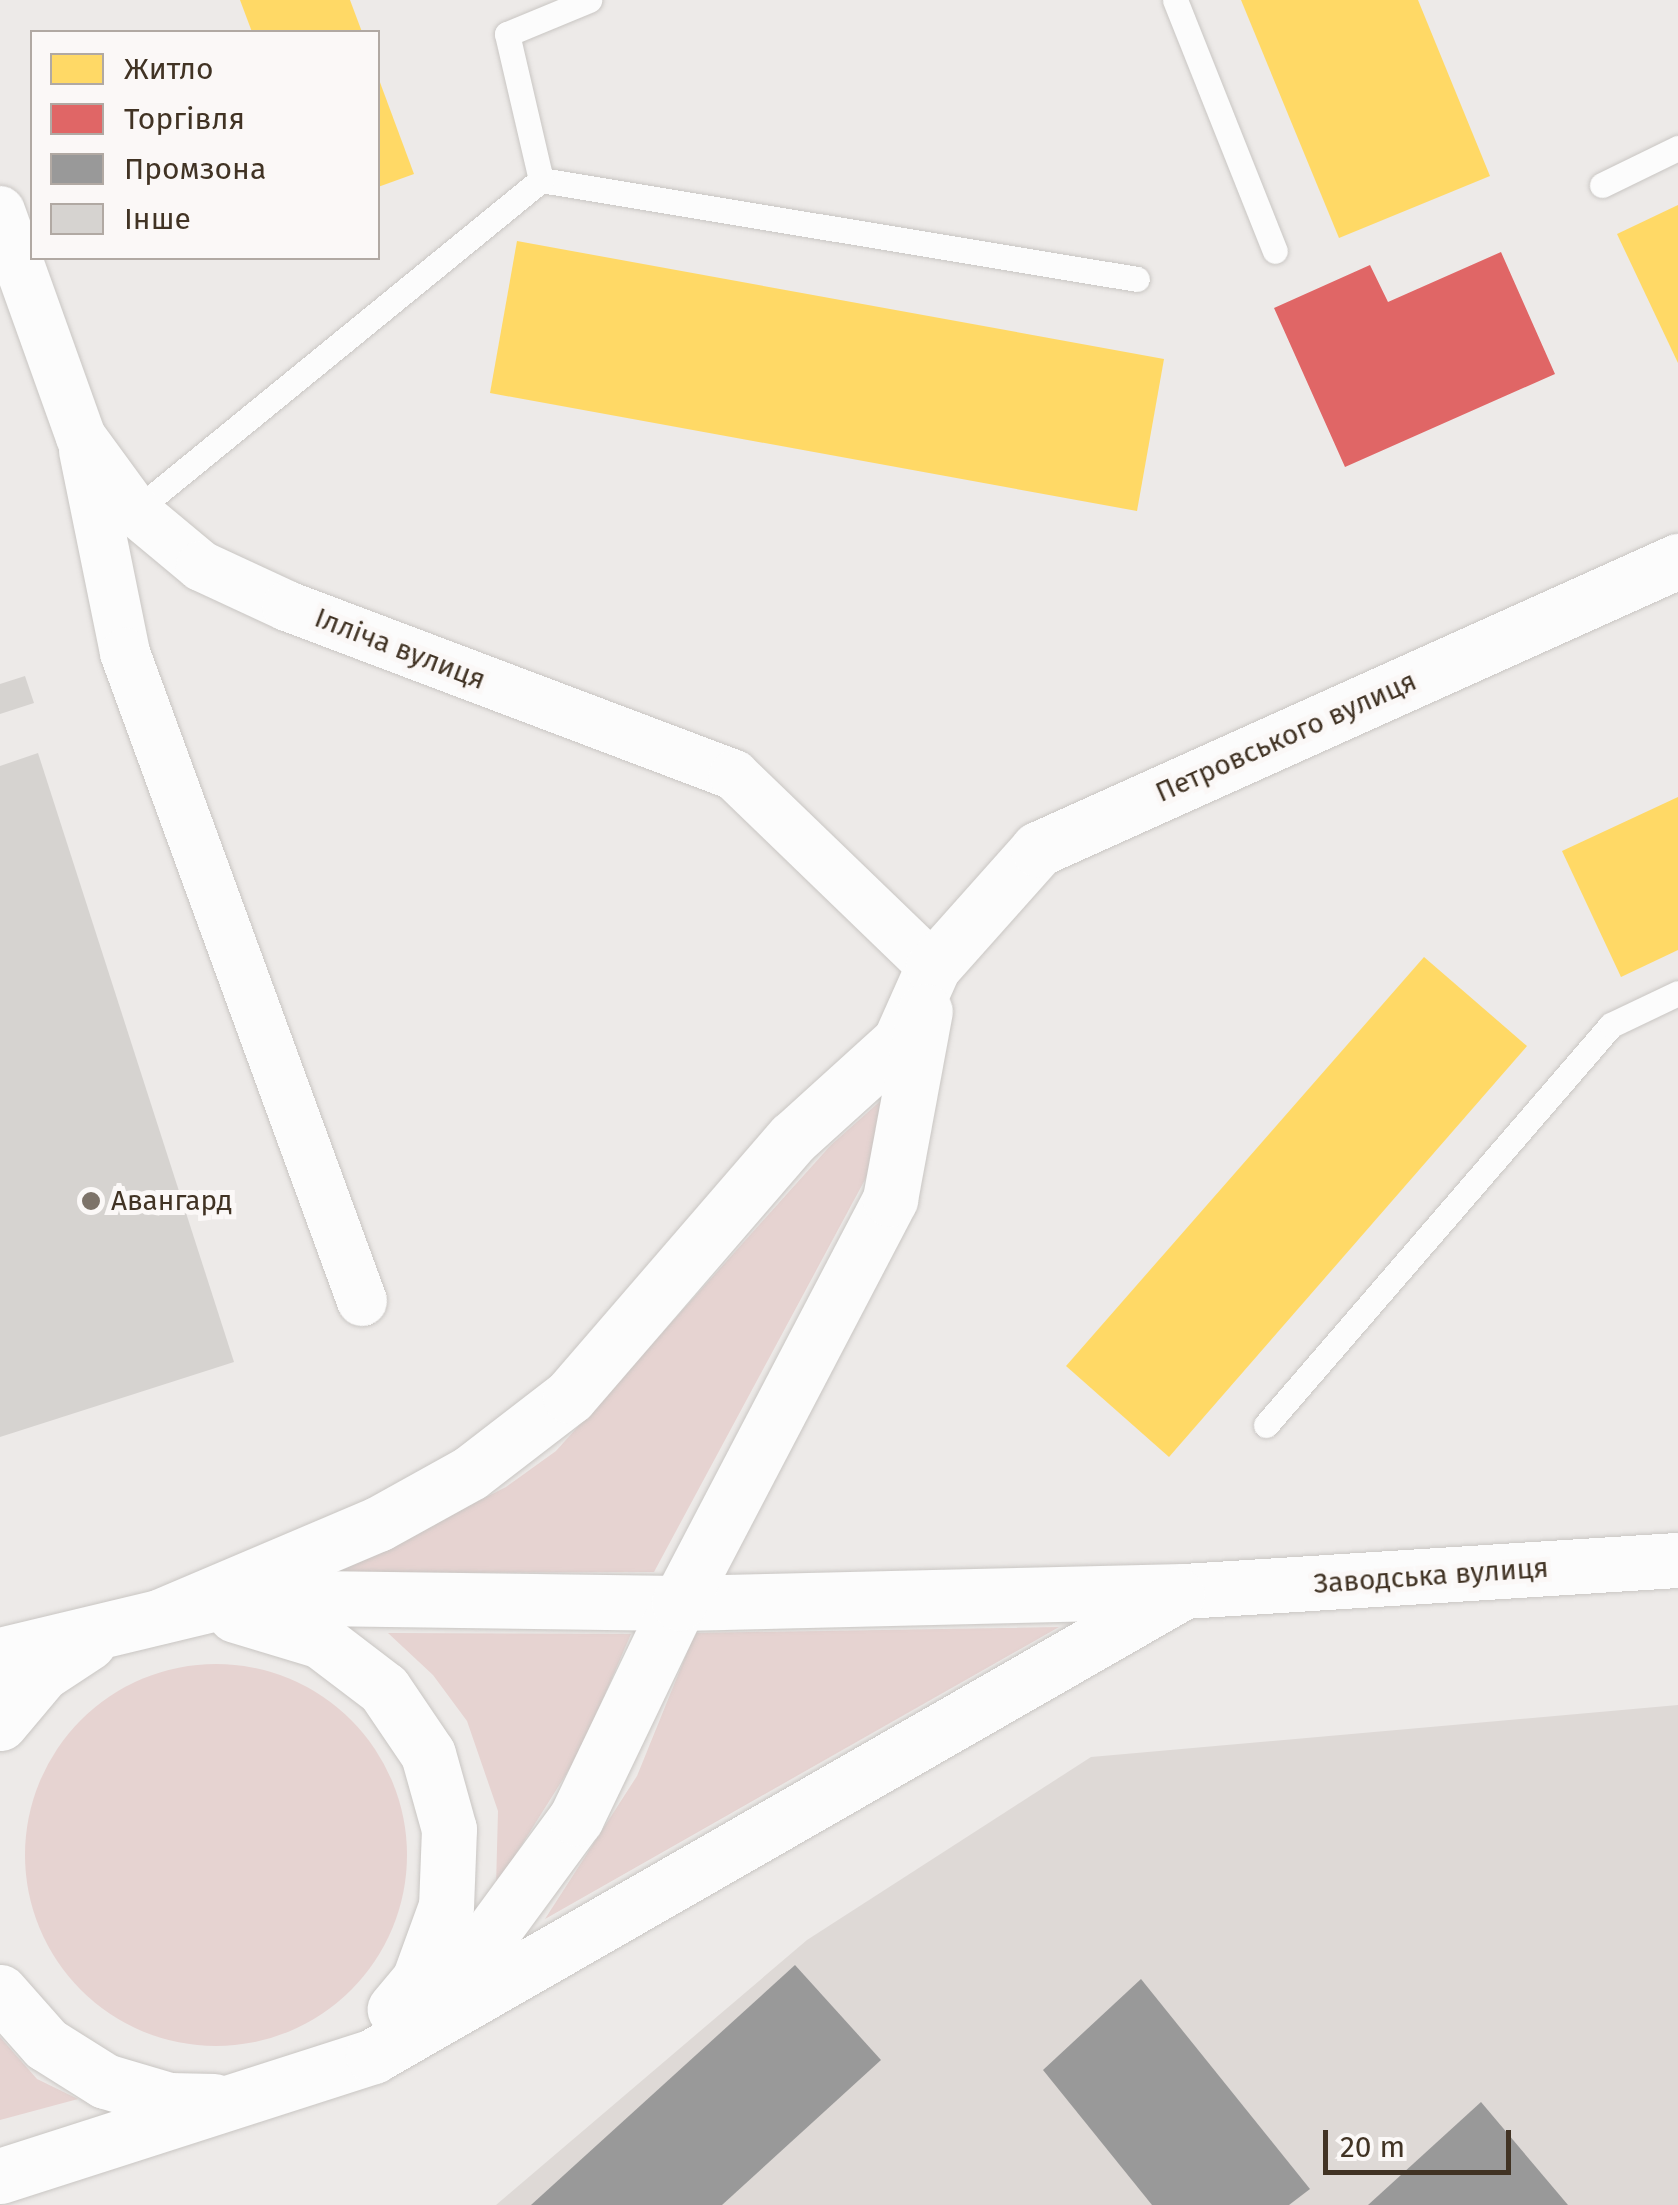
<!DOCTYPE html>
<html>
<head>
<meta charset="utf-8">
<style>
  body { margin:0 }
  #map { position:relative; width:1678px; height:2205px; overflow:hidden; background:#edeae8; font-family:"Fira Sans",sans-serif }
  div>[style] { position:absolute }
  .built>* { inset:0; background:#ded9d6 }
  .green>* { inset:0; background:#e6d3d1 }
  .round { border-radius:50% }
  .homes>* { inset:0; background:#ffd966 }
  .shops>* { inset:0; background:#e06666 }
  .industry>* { inset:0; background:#999 }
  .building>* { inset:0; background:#d6d3d0 }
  .roads { filter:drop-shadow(0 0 2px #c9c6c3) drop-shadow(0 0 2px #c9c6c3) }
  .service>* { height:25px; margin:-12.5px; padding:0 12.5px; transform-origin:12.5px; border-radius:12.5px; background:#fcfcfc }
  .minor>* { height:50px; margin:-25px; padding:0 25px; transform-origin:25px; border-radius:25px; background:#fcfcfc }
  .secondary>* { height:55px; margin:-27.5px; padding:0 27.5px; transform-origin:27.5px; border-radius:27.5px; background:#fcfcfc }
  .dots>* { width:28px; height:28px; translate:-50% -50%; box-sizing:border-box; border:5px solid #fbf8f7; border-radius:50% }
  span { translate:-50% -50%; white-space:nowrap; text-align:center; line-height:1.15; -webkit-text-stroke:10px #fbf8f7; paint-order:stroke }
  .street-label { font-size:28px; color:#413324 }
  .poi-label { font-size:28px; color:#413324 }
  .left { translate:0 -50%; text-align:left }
  .legend { position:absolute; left:30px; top:30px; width:350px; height:230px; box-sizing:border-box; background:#fbf8f7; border:2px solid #b1a9a3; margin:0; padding:12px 18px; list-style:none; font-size:30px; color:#413324 }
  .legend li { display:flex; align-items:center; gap:20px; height:50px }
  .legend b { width:50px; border:2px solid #b1a9a3 }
  .scale { position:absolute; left:1323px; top:2130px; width:188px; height:45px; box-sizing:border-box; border:5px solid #413324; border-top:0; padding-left:12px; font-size:30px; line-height:35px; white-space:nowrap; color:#413324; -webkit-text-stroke:8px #fbf8f7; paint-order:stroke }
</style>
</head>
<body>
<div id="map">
  <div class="built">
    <i style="clip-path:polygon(1678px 1705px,1678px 2205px,496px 2205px,807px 1940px,1091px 1757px)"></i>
  </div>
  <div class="green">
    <i style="clip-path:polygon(932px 1055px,654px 1572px,337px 1573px,506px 1487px,556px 1451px,831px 1145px)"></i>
    <i style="clip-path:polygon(1059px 1627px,545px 1919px,637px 1776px,695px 1633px)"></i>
    <i style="clip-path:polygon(388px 1633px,631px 1634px,580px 1752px,496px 1886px,498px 1811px,467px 1721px,433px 1675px)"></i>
    <i class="round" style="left:25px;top:1664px;width:382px;height:382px"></i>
    <i style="clip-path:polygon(0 2037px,37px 2079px,78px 2099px,0 2120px)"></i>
  </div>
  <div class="homes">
    <i style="clip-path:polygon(240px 0,350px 0,362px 32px,252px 32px)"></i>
    <i style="clip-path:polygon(1241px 0,1418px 0,1490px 176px,1339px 238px)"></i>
    <i style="clip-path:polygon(378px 77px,414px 174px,378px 187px)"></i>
    <i style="clip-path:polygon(1678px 205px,1678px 363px,1617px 234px)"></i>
    <i style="clip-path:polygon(517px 241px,1164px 359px,1137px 511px,490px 393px)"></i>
    <i style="clip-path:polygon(1678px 797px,1678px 950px,1621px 977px,1562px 851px)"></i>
    <i style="clip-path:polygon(1424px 957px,1527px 1046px,1169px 1457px,1066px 1366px)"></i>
  </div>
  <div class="shops">
    <i style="clip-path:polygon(1501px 252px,1555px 374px,1345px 467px,1274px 308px,1370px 265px,1388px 302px)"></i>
  </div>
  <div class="industry">
    <i style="clip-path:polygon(795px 1965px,881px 2060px,722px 2205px,531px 2205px)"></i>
    <i style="clip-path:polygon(1141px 1979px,1310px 2189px,1289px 2205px,1152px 2205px,1043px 2070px)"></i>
    <i style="clip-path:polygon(1481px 2102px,1568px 2205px,1368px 2205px)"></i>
  </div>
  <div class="building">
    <i style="clip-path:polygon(25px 676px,34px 703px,0 714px,0 684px)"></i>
    <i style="clip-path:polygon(38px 753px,234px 1362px,0 1437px,0 766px)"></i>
  </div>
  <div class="roads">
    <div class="service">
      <i style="left:1175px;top:0;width:270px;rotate:68.3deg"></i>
      <i style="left:541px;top:180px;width:604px;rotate:9.43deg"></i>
      <i style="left:1602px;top:185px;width:85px;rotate:-26deg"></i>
      <i style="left:135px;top:511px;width:524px;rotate:-39.19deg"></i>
      <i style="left:541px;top:180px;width:150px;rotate:-103.1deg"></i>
      <i style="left:507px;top:34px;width:89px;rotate:-22.5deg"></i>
      <i style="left:1266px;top:1425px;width:528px;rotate:-49.22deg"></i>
      <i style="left:1611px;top:1025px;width:74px;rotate:-25.5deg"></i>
    </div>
    <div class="minor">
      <i style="left:0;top:211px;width:240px;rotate:70.3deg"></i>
      <i style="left:81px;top:437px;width:92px;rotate:53.9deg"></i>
      <i style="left:135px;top:511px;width:86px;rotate:39.8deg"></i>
      <i style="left:201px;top:566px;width:95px;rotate:24.9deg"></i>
      <i style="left:287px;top:606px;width:478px;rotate:20.7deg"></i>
      <i style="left:734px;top:775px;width:277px;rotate:44deg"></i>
      <i style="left:84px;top:451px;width:206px;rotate:78.5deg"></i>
      <i style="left:125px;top:653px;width:690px;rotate:69.91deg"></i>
    </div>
    <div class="secondary">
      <i style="left:235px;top:1615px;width:90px;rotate:16.8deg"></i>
      <i style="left:321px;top:1641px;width:79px;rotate:37.3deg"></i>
      <i style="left:384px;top:1689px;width:78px;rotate:55.9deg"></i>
      <i style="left:428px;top:1754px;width:78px;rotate:74.4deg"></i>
      <i style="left:449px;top:1829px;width:77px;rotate:92.2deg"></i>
      <i style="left:446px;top:1906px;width:79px;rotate:110deg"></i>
      <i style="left:419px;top:1980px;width:38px;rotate:130deg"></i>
      <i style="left:161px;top:1616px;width:236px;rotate:-23deg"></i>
      <i style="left:378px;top:1524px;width:105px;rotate:-29deg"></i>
      <i style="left:470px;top:1473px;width:126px;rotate:-37.6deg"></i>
      <i style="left:570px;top:1396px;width:341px;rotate:-49.2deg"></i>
      <i style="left:793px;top:1138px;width:144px;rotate:-42.2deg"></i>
      <i style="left:900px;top:1041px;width:81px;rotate:-66deg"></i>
      <i style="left:933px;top:967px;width:158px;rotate:-48.3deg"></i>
      <i style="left:1038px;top:849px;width:702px;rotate:-24.23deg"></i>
      <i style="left:0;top:1655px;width:249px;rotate:-13.5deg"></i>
      <i style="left:242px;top:1597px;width:437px;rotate:0.8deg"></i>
      <i style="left:679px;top:1603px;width:505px;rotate:-1.36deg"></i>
      <i style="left:1184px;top:1591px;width:495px;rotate:-3.6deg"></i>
      <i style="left:0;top:1723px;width:65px;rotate:-50deg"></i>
      <i style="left:42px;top:1673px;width:56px;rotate:-33.4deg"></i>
      <i style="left:0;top:1992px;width:69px;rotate:48.5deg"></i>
      <i style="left:46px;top:2044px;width:70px;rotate:32.1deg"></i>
      <i style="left:105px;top:2081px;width:67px;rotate:16.5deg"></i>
      <i style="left:169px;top:2100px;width:45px;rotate:1.3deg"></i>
      <i style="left:428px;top:2004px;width:74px;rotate:-46.6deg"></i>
      <i style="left:479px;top:1950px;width:164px;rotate:-53.7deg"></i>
      <i style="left:576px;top:1818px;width:238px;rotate:-64.4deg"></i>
      <i style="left:679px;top:1603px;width:456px;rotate:-62.4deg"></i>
      <i style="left:890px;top:1199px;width:191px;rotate:-79.5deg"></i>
      <i style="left:0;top:2176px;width:392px;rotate:-17.8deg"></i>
      <i style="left:373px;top:2056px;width:927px;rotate:-29.83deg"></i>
    </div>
  </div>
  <div class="dots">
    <i style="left:91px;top:1201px;background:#7d7369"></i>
  </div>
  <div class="street-label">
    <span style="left:400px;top:649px;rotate:21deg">Ілліча вулиця</span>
    <span style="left:1286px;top:737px;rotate:-24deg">Петровського вулиця</span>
    <span style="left:1431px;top:1576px;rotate:-4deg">Заводська вулиця</span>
  </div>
  <div class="poi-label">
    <span class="left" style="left:111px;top:1201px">Авангард</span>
  </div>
  <ul class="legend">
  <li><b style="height:28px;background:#ffd966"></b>Житло</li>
  <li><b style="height:28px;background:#e06666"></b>Торгівля</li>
  <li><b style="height:28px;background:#999"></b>Промзона</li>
  <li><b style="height:28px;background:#d6d3d0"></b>Інше</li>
  </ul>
  <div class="scale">20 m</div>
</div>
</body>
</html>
